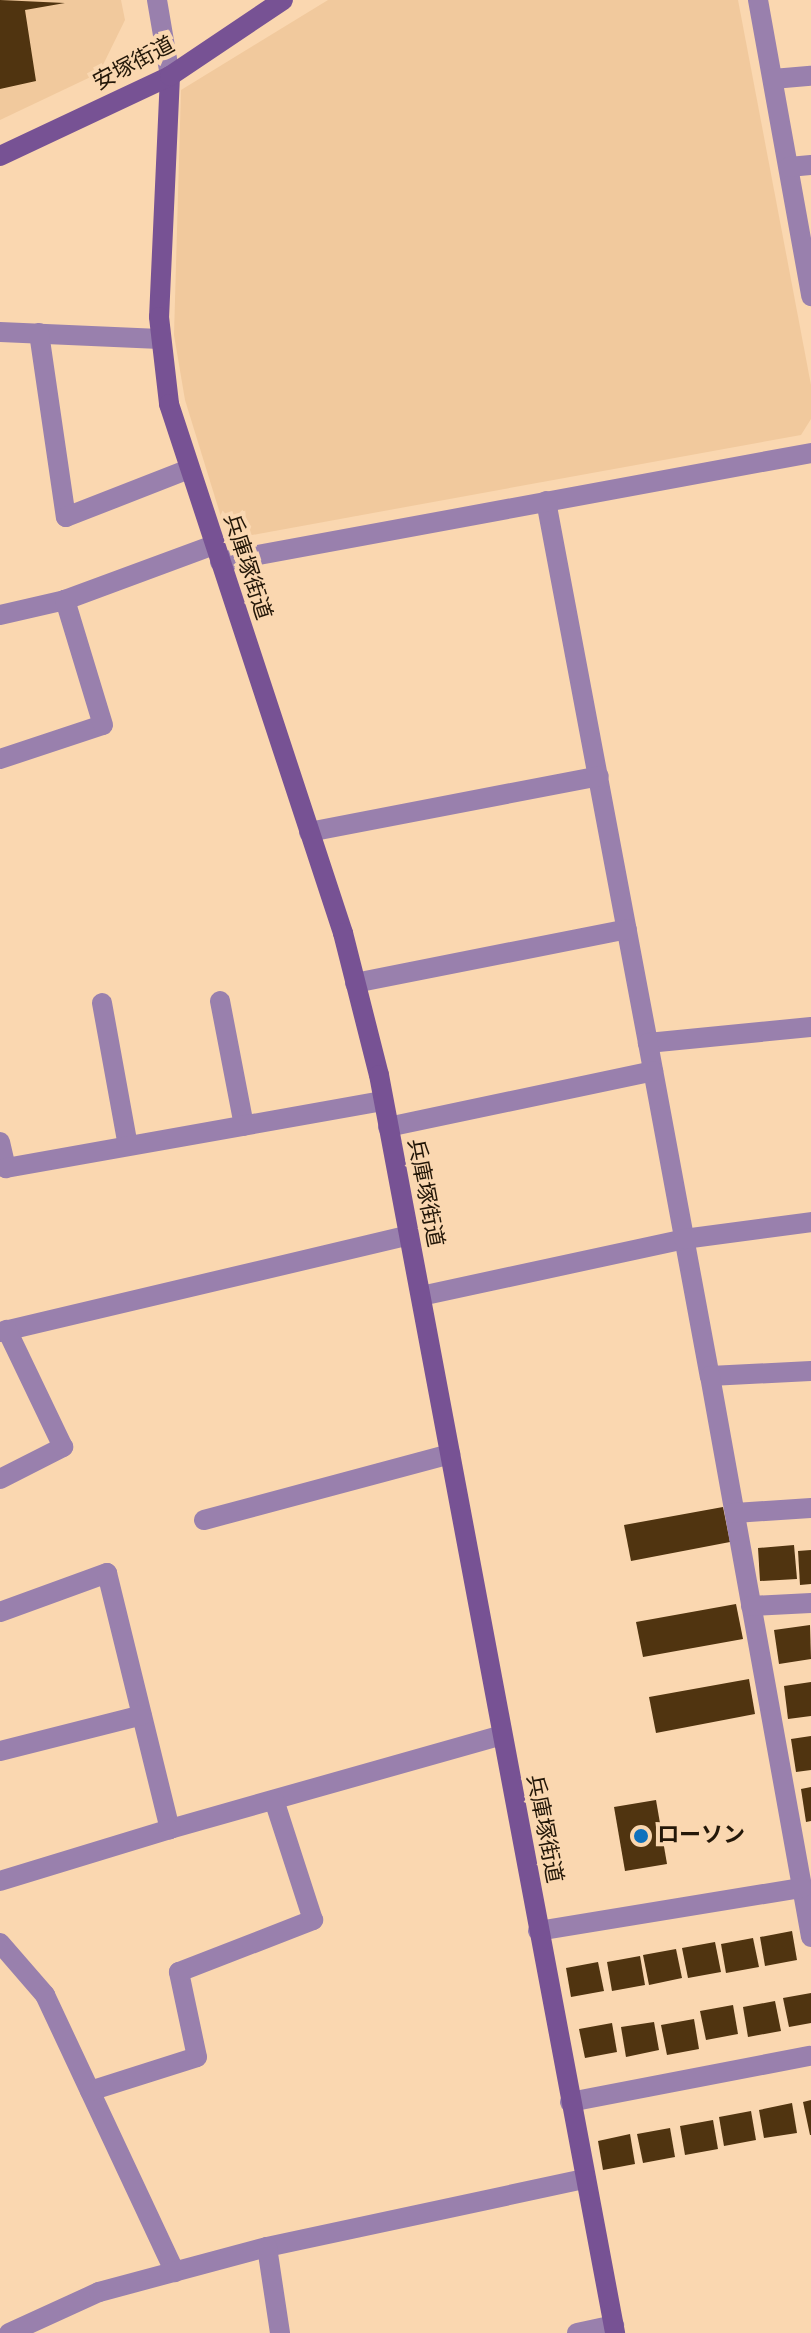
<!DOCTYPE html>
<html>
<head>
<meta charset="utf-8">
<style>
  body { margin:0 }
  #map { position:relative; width:811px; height:2333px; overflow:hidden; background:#fad7b0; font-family:"Source Sans 3","Noto Sans JP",sans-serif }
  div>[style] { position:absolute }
  .built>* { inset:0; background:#f1c99d }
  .building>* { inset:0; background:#503410 }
  .street>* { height:20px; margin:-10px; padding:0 10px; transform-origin:10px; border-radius:10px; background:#9980ad }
  .secondary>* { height:20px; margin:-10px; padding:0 10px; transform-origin:10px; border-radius:10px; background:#775294 }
  .dots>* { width:22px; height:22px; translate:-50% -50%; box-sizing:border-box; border:4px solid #fad7b0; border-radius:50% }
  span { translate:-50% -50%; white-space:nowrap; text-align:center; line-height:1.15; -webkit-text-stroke:8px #fad7b0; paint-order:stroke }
  .street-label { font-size:22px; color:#231708 }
  .poi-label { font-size:22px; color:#231708; font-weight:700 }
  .left { translate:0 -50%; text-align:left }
</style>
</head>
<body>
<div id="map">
  <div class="built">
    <i style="clip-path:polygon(0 0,121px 0,125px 20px,99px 73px,0 120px)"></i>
    <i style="clip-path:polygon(328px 0,738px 0,811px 385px,811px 419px,801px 435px,252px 535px,222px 520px,185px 400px,174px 335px,181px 90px)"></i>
  </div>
  <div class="building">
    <i style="clip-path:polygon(0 0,65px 3px,25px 10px,36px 81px,0 89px)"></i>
    <i style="clip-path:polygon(723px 1507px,730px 1542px,631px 1561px,624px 1525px)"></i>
    <i style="clip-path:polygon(794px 1545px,797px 1579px,760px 1581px,758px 1548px)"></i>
    <i style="clip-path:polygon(811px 1550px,811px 1584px,800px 1585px,798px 1551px)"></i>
    <i style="clip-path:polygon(736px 1604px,743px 1639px,643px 1657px,636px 1622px)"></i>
    <i style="clip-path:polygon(810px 1625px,811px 1659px,779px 1664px,774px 1630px)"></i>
    <i style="clip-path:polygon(749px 1679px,755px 1714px,656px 1733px,649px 1697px)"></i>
    <i style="clip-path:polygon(811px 1682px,811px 1716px,788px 1719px,784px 1686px)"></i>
    <i style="clip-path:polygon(811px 1736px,811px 1770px,796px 1772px,791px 1739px)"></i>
    <i style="clip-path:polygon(811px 1787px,811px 1821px,806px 1822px,801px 1789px)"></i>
    <i style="clip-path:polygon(656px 1800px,667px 1864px,625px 1871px,614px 1807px)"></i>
    <i style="clip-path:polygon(792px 1931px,797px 1960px,765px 1966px,760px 1937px)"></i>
    <i style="clip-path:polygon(753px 1938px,759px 1967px,726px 1973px,721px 1944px)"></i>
    <i style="clip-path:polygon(715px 1942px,721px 1972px,688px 1978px,682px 1948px)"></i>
    <i style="clip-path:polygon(676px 1949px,682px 1978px,649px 1985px,643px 1955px)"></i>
    <i style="clip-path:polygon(640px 1956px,645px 1985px,612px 1991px,607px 1962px)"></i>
    <i style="clip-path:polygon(598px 1962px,604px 1991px,571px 1997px,566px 1968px)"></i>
    <i style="clip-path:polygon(811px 1993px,811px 2023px,789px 2027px,783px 1998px)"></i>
    <i style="clip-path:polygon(775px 2001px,781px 2031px,748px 2037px,743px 2007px)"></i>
    <i style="clip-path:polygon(733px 2005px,738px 2034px,706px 2040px,700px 2011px)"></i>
    <i style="clip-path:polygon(694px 2019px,699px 2049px,667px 2055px,661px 2025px)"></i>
    <i style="clip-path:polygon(654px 2022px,659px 2050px,626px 2057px,621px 2027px)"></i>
    <i style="clip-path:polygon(612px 2023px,617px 2052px,585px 2058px,579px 2029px)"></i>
    <i style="clip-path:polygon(811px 2100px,811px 2135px,810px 2135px,803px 2102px)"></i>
    <i style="clip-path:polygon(792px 2103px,797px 2133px,764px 2138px,759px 2110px)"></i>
    <i style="clip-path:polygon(751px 2111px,756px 2140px,724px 2146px,719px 2117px)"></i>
    <i style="clip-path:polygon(713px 2120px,718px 2149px,685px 2155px,680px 2126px)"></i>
    <i style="clip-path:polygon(670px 2128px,675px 2157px,643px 2163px,637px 2134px)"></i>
    <i style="clip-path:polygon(630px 2134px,635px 2164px,603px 2170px,598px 2141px)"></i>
  </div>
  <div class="street">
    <i style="left:157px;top:0;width:77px;rotate:80.3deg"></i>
    <i style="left:758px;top:0;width:301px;rotate:79.8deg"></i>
    <i style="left:773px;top:79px;width:38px;rotate:-5deg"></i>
    <i style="left:789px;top:167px;width:22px;rotate:-5deg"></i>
    <i style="left:0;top:332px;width:160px;rotate:2.5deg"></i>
    <i style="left:39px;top:333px;width:186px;rotate:81.7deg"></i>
    <i style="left:66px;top:517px;width:132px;rotate:-21.3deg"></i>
    <i style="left:546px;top:501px;width:552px;rotate:79.34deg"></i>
    <i style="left:220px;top:562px;width:601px;rotate:-10.45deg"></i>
    <i style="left:0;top:615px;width:67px;rotate:-13deg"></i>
    <i style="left:65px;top:600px;width:159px;rotate:-20.3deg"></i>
    <i style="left:0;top:759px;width:108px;rotate:-18.3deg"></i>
    <i style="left:103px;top:725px;width:131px;rotate:-106.9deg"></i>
    <i style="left:309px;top:832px;width:295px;rotate:-10.9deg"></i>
    <i style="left:355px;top:983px;width:277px;rotate:-11.2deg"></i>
    <i style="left:220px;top:1001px;width:127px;rotate:79.1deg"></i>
    <i style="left:102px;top:1003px;width:145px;rotate:79.7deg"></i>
    <i style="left:811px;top:1027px;width:164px;rotate:174.4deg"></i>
    <i style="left:648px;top:1043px;width:339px;rotate:79.5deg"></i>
    <i style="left:710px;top:1376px;width:101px;rotate:-2.8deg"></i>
    <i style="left:388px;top:1127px;width:271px;rotate:-11.9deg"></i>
    <i style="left:0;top:1142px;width:27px;rotate:77deg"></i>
    <i style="left:6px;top:1168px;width:383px;rotate:-10.1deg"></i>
    <i style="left:421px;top:1296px;width:269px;rotate:-12.2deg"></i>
    <i style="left:684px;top:1239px;width:128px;rotate:-7.6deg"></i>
    <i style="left:0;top:1332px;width:418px;rotate:-13.3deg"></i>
    <i style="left:710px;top:1376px;width:570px;rotate:79.79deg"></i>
    <i style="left:0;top:1479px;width:71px;rotate:-26.9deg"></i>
    <i style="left:63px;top:1447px;width:130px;rotate:-115.6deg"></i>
    <i style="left:735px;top:1513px;width:76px;rotate:-3.8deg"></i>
    <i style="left:204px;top:1520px;width:255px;rotate:-15deg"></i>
    <i style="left:751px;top:1606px;width:60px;rotate:-2.9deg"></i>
    <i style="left:0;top:1612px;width:114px;rotate:-20deg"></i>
    <i style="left:107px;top:1573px;width:264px;rotate:76.2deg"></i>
    <i style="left:170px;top:1829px;width:345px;rotate:-15.8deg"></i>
    <i style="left:0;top:1751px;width:146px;rotate:-14.2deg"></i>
    <i style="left:0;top:1881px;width:178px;rotate:-17deg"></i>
    <i style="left:538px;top:1931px;width:267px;rotate:-9.3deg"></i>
    <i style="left:0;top:1943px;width:69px;rotate:49.1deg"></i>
    <i style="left:45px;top:1995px;width:306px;rotate:64.9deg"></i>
    <i style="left:90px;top:2091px;width:112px;rotate:-17.6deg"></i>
    <i style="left:197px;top:2057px;width:87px;rotate:-102deg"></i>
    <i style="left:179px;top:1972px;width:144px;rotate:-21.2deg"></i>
    <i style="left:313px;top:1920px;width:126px;rotate:-108deg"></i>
    <i style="left:570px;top:2102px;width:244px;rotate:-10.9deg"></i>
    <i style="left:267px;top:2247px;width:324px;rotate:-12.1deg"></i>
    <i style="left:9px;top:2333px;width:99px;rotate:-24.5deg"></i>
    <i style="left:99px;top:2292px;width:174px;rotate:-15deg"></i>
    <i style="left:267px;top:2247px;width:87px;rotate:81.4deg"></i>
    <i style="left:577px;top:2333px;width:38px;rotate:-12deg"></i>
  </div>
  <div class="secondary">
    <i style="left:170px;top:76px;width:241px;rotate:92.6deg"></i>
    <i style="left:159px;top:317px;width:88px;rotate:83.4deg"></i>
    <i style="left:169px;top:404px;width:557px;rotate:71.79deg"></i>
    <i style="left:343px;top:933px;width:146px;rotate:75.8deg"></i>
    <i style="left:379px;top:1075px;width:1280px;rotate:79.37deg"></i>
    <i style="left:0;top:156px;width:188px;rotate:-25.2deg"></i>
    <i style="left:170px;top:76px;width:136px;rotate:-33.9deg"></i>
  </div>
  <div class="dots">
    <i style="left:641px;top:1836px;background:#0e71bd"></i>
  </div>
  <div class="street-label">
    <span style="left:134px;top:64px;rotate:-28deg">安塚街道</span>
    <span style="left:247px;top:567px;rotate:72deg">兵庫塚街道</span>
    <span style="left:425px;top:1193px;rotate:79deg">兵庫塚街道</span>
    <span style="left:544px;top:1829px;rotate:79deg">兵庫塚街道</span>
  </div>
  <div class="poi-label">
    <span class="left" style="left:657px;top:1836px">ローソン</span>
  </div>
</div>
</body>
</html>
